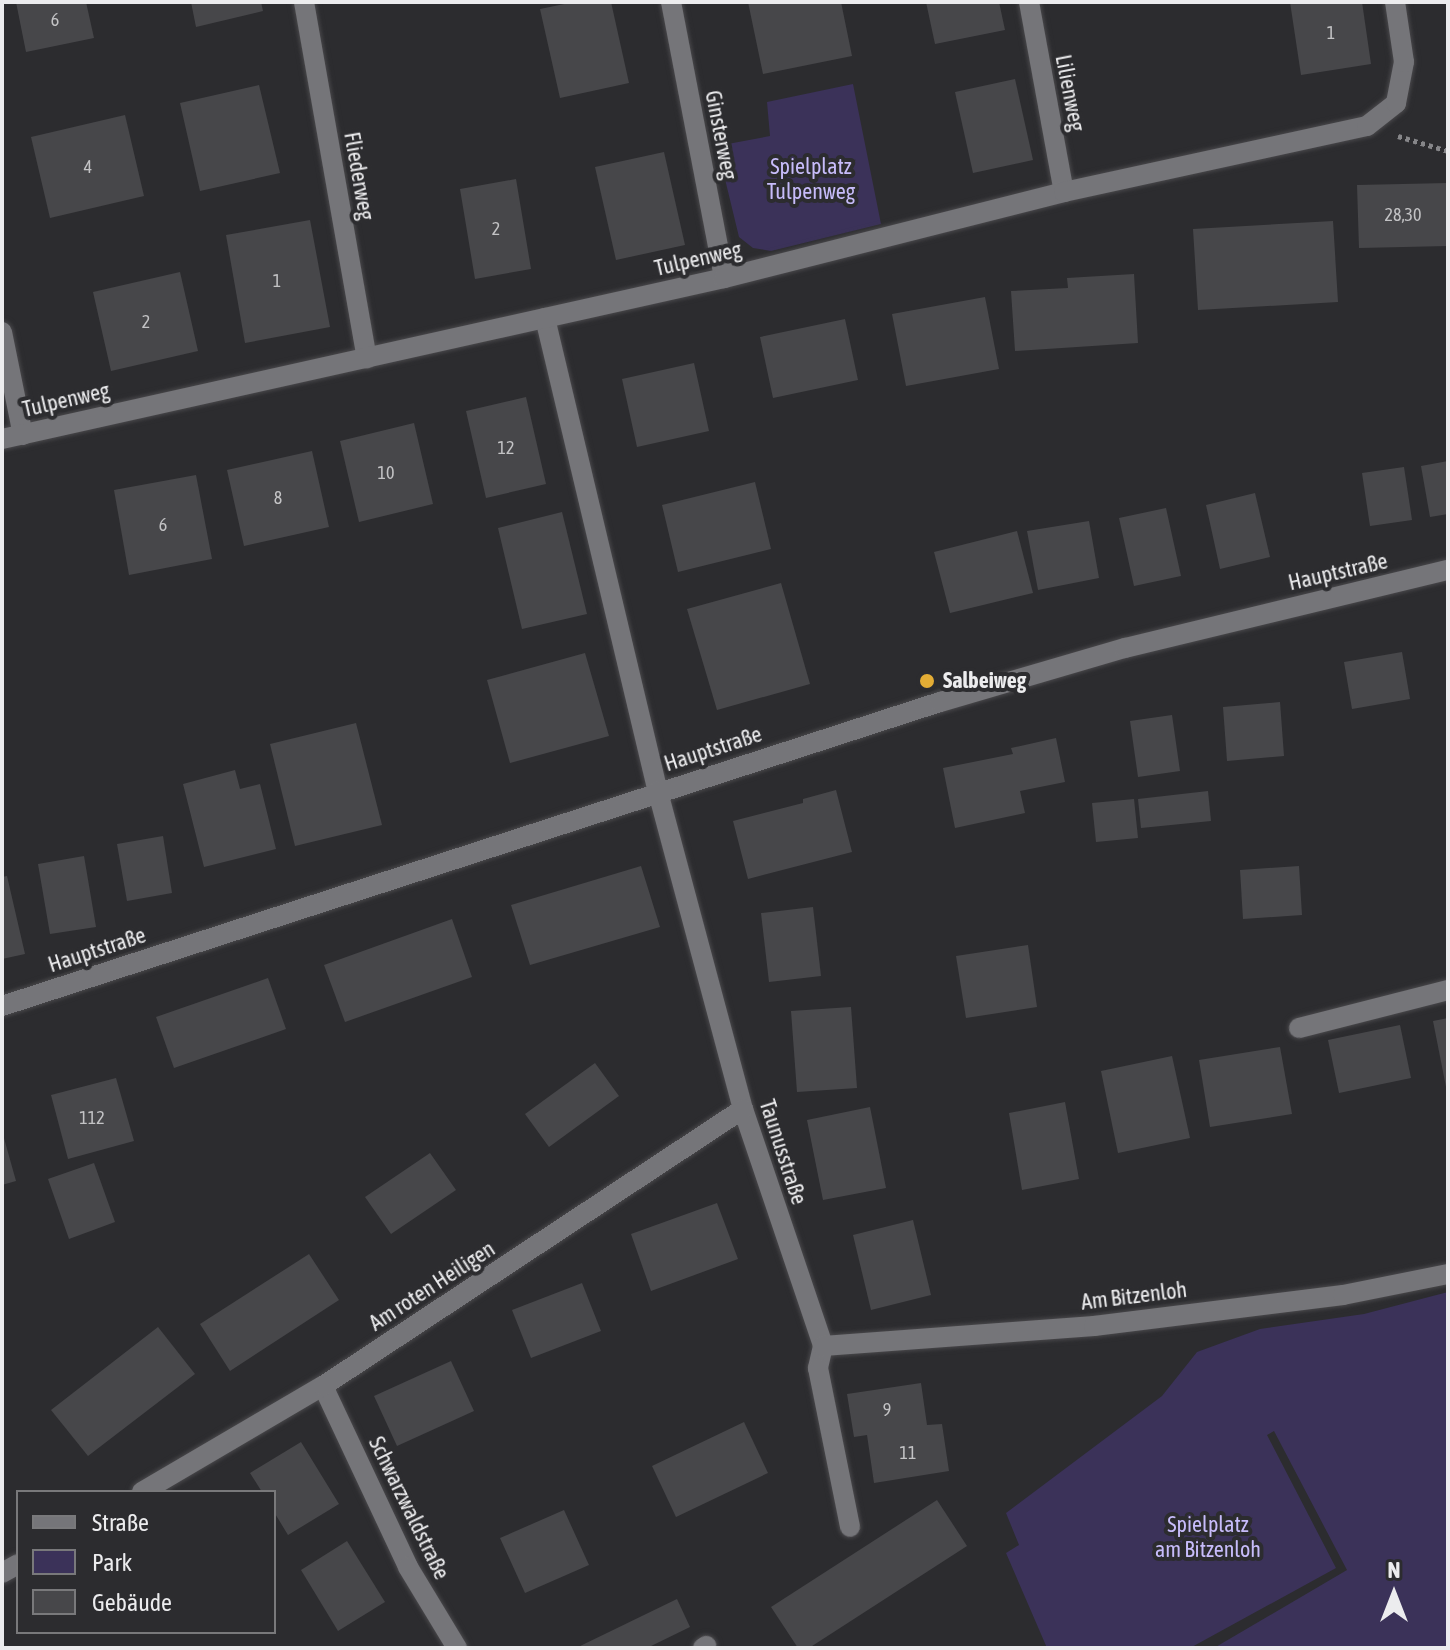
<!DOCTYPE html>
<html>
<head>
<meta charset="utf-8">
<style>
  body { margin:0 }
  #map { position:relative; width:1450px; height:1650px; overflow:hidden; background:#2c2c2f; font-family:"Asap Condensed",sans-serif }
  div>[style] { position:absolute }
  .green>* { inset:0; background:#3b3259 }
  .building>* { inset:0; background:#47474a }
  .path>* { height:5px; margin-top:-2.5px; transform-origin:0; background:repeating-linear-gradient(90deg,#868689 0 4px,transparent 0 8px) }
  .roads { filter:drop-shadow(0 0 2px #49484b) drop-shadow(0 0 2px #49484b) }
  .minor>* { height:20px; margin:-10px; padding:0 10px; transform-origin:10px; border-radius:10px; background:#757579 }
  .tertiary>* { height:20px; margin:-10px; padding:0 10px; transform-origin:10px; border-radius:10px; background:#757579 }
  .dots>* { width:22px; height:22px; translate:-50% -50%; box-sizing:border-box; border:4px solid #2c2c2f; border-radius:50% }
  span { translate:-50% -50%; white-space:nowrap; text-align:center; line-height:1.15; -webkit-text-stroke:8px #2c2c2f; paint-order:stroke }
  .number-label { font-size:18px; color:#c3c3c5 }
  .number-label span { -webkit-text-stroke-width:0 }
  .street-label { font-size:22px; color:#ececee }
  .park-label { font-size:22px; color:#c7bcfa }
  .poi-label { font-size:22px; color:#ececee; font-weight:700 }
  .left { translate:0 -50%; text-align:left }
  .frame { position:absolute; inset:0; border:4px solid #ececee; pointer-events:none }
  .legend { position:absolute; left:16px; top:1490px; width:260px; height:144px; box-sizing:border-box; background:#2c2c2f; border:2px solid #79797b; margin:0; padding:10px 14px; list-style:none; font-size:24px; color:#ececee }
  .legend li { display:flex; align-items:center; gap:16px; height:40px }
  .legend b { width:40px; border:2px solid #79797b }
  .north { position:absolute; left:1354px; top:1554px; width:80px; height:80px; -webkit-text-stroke:6px #2c2c2f; paint-order:stroke; rotate:0deg; font-size:22px; font-weight:700; line-height:32px; text-align:center; color:#ececee }
  .north::after { content:''; display:block; margin:auto; width:28px; height:36px; background:#ececee; clip-path:polygon(50% 0,100% 100%,50% 72%,0 100%) }
</style>
</head>
<body>
<div id="map">
  <div class="green">
    <i style="clip-path:polygon(853px 84px,881px 224px,771px 251px,753px 248px,739px 237px,717px 146px,770px 136px,767px 102px)"></i>
    <i style="clip-path:polygon(1448px 1292px,1448px 1648px,1214px 1648px,1347px 1570px,1274px 1431px,1267px 1435px,1336px 1568px,1190px 1648px,1047px 1648px,1006px 1553px,1019px 1545px,1006px 1513px,1162px 1396px,1197px 1352px,1260px 1329px,1364px 1314px)"></i>
  </div>
  <div class="building">
    <i style="clip-path:polygon(16px 2px,86px 2px,94px 38px,26px 52px)"></i>
    <i style="clip-path:polygon(191px 2px,261px 2px,263px 11px,196px 27px)"></i>
    <i style="clip-path:polygon(574px 2px,611px 2px,629px 83px,560px 98px,540px 9px)"></i>
    <i style="clip-path:polygon(748px 2px,841px 2px,852px 56px,763px 74px)"></i>
    <i style="clip-path:polygon(926px 2px,999px 2px,1005px 30px,935px 44px)"></i>
    <i style="clip-path:polygon(1290px 2px,1362px 2px,1371px 64px,1301px 75px)"></i>
    <i style="clip-path:polygon(1015px 79px,1033px 160px,973px 173px,955px 92px)"></i>
    <i style="clip-path:polygon(259px 85px,280px 173px,200px 191px,180px 103px)"></i>
    <i style="clip-path:polygon(125px 115px,144px 196px,50px 218px,31px 137px)"></i>
    <i style="clip-path:polygon(664px 152px,685px 245px,616px 260px,595px 167px)"></i>
    <i style="clip-path:polygon(516px 179px,531px 269px,475px 279px,460px 189px)"></i>
    <i style="clip-path:polygon(1448px 183px,1448px 246px,1359px 248px,1357px 185px)"></i>
    <i style="clip-path:polygon(310px 220px,330px 327px,245px 343px,226px 235px)"></i>
    <i style="clip-path:polygon(1333px 221px,1338px 302px,1198px 310px,1193px 229px)"></i>
    <i style="clip-path:polygon(180px 272px,198px 351px,111px 371px,93px 292px)"></i>
    <i style="clip-path:polygon(1134px 274px,1138px 343px,1015px 351px,1011px 291px,1068px 288px,1067px 278px)"></i>
    <i style="clip-path:polygon(985px 297px,999px 369px,906px 386px,892px 314px)"></i>
    <i style="clip-path:polygon(845px 319px,858px 380px,773px 398px,760px 337px)"></i>
    <i style="clip-path:polygon(694px 363px,709px 431px,637px 447px,622px 379px)"></i>
    <i style="clip-path:polygon(526px 397px,546px 484px,486px 498px,466px 411px)"></i>
    <i style="clip-path:polygon(414px 423px,433px 504px,359px 522px,340px 441px)"></i>
    <i style="clip-path:polygon(312px 451px,329px 527px,244px 546px,227px 470px)"></i>
    <i style="clip-path:polygon(1448px 461px,1448px 514px,1430px 517px,1421px 466px)"></i>
    <i style="clip-path:polygon(1404px 467px,1412px 520px,1370px 526px,1362px 473px)"></i>
    <i style="clip-path:polygon(196px 475px,212px 559px,129px 575px,114px 490px)"></i>
    <i style="clip-path:polygon(755px 482px,771px 549px,678px 572px,662px 505px)"></i>
    <i style="clip-path:polygon(1255px 493px,1270px 557px,1220px 569px,1206px 505px)"></i>
    <i style="clip-path:polygon(1166px 508px,1181px 576px,1134px 586px,1119px 518px)"></i>
    <i style="clip-path:polygon(562px 512px,587px 614px,522px 629px,498px 528px)"></i>
    <i style="clip-path:polygon(1089px 521px,1099px 578px,1038px 590px,1027px 531px)"></i>
    <i style="clip-path:polygon(1017px 531px,1033px 593px,950px 613px,934px 552px)"></i>
    <i style="clip-path:polygon(781px 583px,810px 684px,717px 710px,687px 609px)"></i>
    <i style="clip-path:polygon(1402px 652px,1410px 699px,1352px 709px,1344px 662px)"></i>
    <i style="clip-path:polygon(585px 653px,609px 736px,510px 763px,487px 680px)"></i>
    <i style="clip-path:polygon(1280px 702px,1284px 756px,1227px 761px,1223px 707px)"></i>
    <i style="clip-path:polygon(1172px 715px,1180px 771px,1138px 777px,1130px 721px)"></i>
    <i style="clip-path:polygon(356px 723px,382px 825px,295px 846px,270px 744px)"></i>
    <i style="clip-path:polygon(1056px 738px,1065px 782px,1020px 791px,1025px 813px,955px 828px,943px 768px,1013px 754px,1011px 748px)"></i>
    <i style="clip-path:polygon(235px 770px,240px 789px,260px 784px,276px 849px,204px 867px,183px 784px)"></i>
    <i style="clip-path:polygon(836px 790px,852px 852px,748px 879px,733px 821px,803px 803px,803px 799px)"></i>
    <i style="clip-path:polygon(1208px 791px,1211px 821px,1141px 828px,1138px 799px)"></i>
    <i style="clip-path:polygon(1134px 799px,1138px 838px,1096px 842px,1092px 803px)"></i>
    <i style="clip-path:polygon(163px 836px,172px 893px,127px 901px,117px 844px)"></i>
    <i style="clip-path:polygon(84px 856px,96px 927px,50px 934px,38px 864px)"></i>
    <i style="clip-path:polygon(641px 866px,660px 927px,530px 965px,511px 905px)"></i>
    <i style="clip-path:polygon(1299px 866px,1302px 915px,1243px 919px,1240px 870px)"></i>
    <i style="clip-path:polygon(7px 876px,25px 954px,2px 959px,2px 877px)"></i>
    <i style="clip-path:polygon(813px 907px,821px 976px,769px 982px,761px 913px)"></i>
    <i style="clip-path:polygon(452px 919px,472px 977px,345px 1022px,324px 965px)"></i>
    <i style="clip-path:polygon(1028px 945px,1037px 1007px,966px 1018px,956px 956px)"></i>
    <i style="clip-path:polygon(268px 978px,286px 1029px,174px 1068px,156px 1017px)"></i>
    <i style="clip-path:polygon(851px 1007px,857px 1088px,797px 1092px,791px 1011px)"></i>
    <i style="clip-path:polygon(1448px 1018px,1448px 1092px,1447px 1092px,1433px 1021px)"></i>
    <i style="clip-path:polygon(1400px 1025px,1411px 1078px,1339px 1093px,1328px 1040px)"></i>
    <i style="clip-path:polygon(1280px 1047px,1292px 1114px,1210px 1127px,1199px 1060px)"></i>
    <i style="clip-path:polygon(1172px 1056px,1190px 1138px,1118px 1153px,1101px 1071px)"></i>
    <i style="clip-path:polygon(595px 1063px,619px 1096px,549px 1147px,525px 1114px)"></i>
    <i style="clip-path:polygon(116px 1078px,134px 1141px,68px 1159px,51px 1095px)"></i>
    <i style="clip-path:polygon(1065px 1102px,1079px 1179px,1022px 1190px,1009px 1113px)"></i>
    <i style="clip-path:polygon(870px 1107px,886px 1188px,823px 1200px,807px 1120px)"></i>
    <i style="clip-path:polygon(2px 1131px,16px 1181px,2px 1185px)"></i>
    <i style="clip-path:polygon(430px 1153px,456px 1190px,391px 1234px,365px 1197px)"></i>
    <i style="clip-path:polygon(94px 1163px,115px 1222px,69px 1239px,48px 1179px)"></i>
    <i style="clip-path:polygon(717px 1203px,738px 1259px,651px 1291px,631px 1234px)"></i>
    <i style="clip-path:polygon(913px 1220px,931px 1295px,871px 1310px,853px 1235px)"></i>
    <i style="clip-path:polygon(309px 1254px,339px 1300px,230px 1371px,200px 1324px)"></i>
    <i style="clip-path:polygon(582px 1283px,601px 1331px,531px 1358px,512px 1310px)"></i>
    <i style="clip-path:polygon(158px 1327px,195px 1374px,88px 1456px,51px 1410px)"></i>
    <i style="clip-path:polygon(451px 1361px,474px 1411px,397px 1446px,374px 1396px)"></i>
    <i style="clip-path:polygon(921px 1383px,927px 1425px,942px 1424px,949px 1471px,874px 1483px,867px 1435px,854px 1437px,847px 1394px)"></i>
    <i style="clip-path:polygon(744px 1422px,768px 1473px,676px 1517px,652px 1466px)"></i>
    <i style="clip-path:polygon(301px 1442px,339px 1504px,288px 1535px,274px 1512px,274px 1492px,262px 1492px,250px 1473px)"></i>
    <i style="clip-path:polygon(937px 1500px,967px 1546px,809px 1648px,798px 1648px,771px 1607px)"></i>
    <i style="clip-path:polygon(564px 1510px,589px 1565px,525px 1593px,500px 1538px)"></i>
    <i style="clip-path:polygon(347px 1541px,385px 1602px,338px 1631px,301px 1570px)"></i>
    <i style="clip-path:polygon(677px 1599px,690px 1627px,647px 1648px,576px 1648px)"></i>
  </div>
  <div class="path">
    <i style="left:1398px;top:136px;width:52px;rotate:16.7deg"></i>
  </div>
  <div class="roads">
    <div class="minor">
      <i style="left:304px;top:2px;width:362px;rotate:80deg"></i>
      <i style="left:671px;top:2px;width:281px;rotate:79.1deg"></i>
      <i style="left:1029px;top:2px;width:193px;rotate:79.6deg"></i>
      <i style="left:545px;top:318px;width:487px;rotate:76.6deg"></i>
      <i style="left:658px;top:792px;width:328px;rotate:75deg"></i>
      <i style="left:743px;top:1109px;width:250px;rotate:71.3deg"></i>
      <i style="left:823px;top:1346px;width:23px;rotate:103deg"></i>
      <i style="left:818px;top:1368px;width:162px;rotate:78.6deg"></i>
      <i style="left:2px;top:332px;width:105px;rotate:78.5deg"></i>
      <i style="left:2px;top:439px;width:740px;rotate:-12.57deg"></i>
      <i style="left:724px;top:278px;width:351px;rotate:-14.2deg"></i>
      <i style="left:1064px;top:192px;width:310px;rotate:-12.3deg"></i>
      <i style="left:1367px;top:126px;width:37px;rotate:-38deg"></i>
      <i style="left:1396px;top:103px;width:42px;rotate:-79deg"></i>
      <i style="left:1404px;top:62px;width:61px;rotate:-98.5deg"></i>
      <i style="left:1299px;top:1028px;width:154px;rotate:-14.3deg"></i>
      <i style="left:823px;top:1346px;width:272px;rotate:-4.2deg"></i>
      <i style="left:1094px;top:1326px;width:251px;rotate:-7.1deg"></i>
      <i style="left:1343px;top:1295px;width:107px;rotate:-11.3deg"></i>
      <i style="left:323px;top:1386px;width:200px;rotate:64.8deg"></i>
      <i style="left:408px;top:1567px;width:95px;rotate:58.8deg"></i>
      <i style="left:142px;top:1492px;width:210px;rotate:-30.4deg"></i>
      <i style="left:323px;top:1386px;width:503px;rotate:-33.41deg"></i>
      <i style="left:2px;top:1573px;width:18px;rotate:-29deg"></i>
      <i style="left:703px;top:1648px;width:4px;rotate:-34deg"></i>
    </div>
    <div class="tertiary">
      <i style="left:2px;top:1006px;width:986px;rotate:-17.96deg"></i>
      <i style="left:940px;top:702px;width:193px;rotate:-16.3deg"></i>
      <i style="left:1125px;top:648px;width:332px;rotate:-13.6deg"></i>
    </div>
  </div>
  <div class="dots">
    <i style="left:927px;top:681px;background:#e4ad35"></i>
  </div>
  <div class="number-label">
    <span style="left:55px;top:20px">6</span>
    <span style="left:1331px;top:33px">1</span>
    <span style="left:88px;top:167px">4</span>
    <span style="left:1403px;top:215px">28,30</span>
    <span style="left:496px;top:229px">2</span>
    <span style="left:277px;top:281px">1</span>
    <span style="left:146px;top:322px">2</span>
    <span style="left:506px;top:448px">12</span>
    <span style="left:386px;top:473px">10</span>
    <span style="left:278px;top:498px">8</span>
    <span style="left:163px;top:525px">6</span>
    <span style="left:92px;top:1118px">112</span>
    <span style="left:887px;top:1410px">9</span>
    <span style="left:908px;top:1453px">11</span>
  </div>
  <div class="street-label">
    <span style="left:1070px;top:93px;rotate:79deg">Lilienweg</span>
    <span style="left:721px;top:135px;rotate:79deg">Ginsterweg</span>
    <span style="left:359px;top:176px;rotate:80deg">Fliederweg</span>
    <span style="left:698px;top:259px;rotate:-13deg">Tulpenweg</span>
    <span style="left:66px;top:400px;rotate:-13deg">Tulpenweg</span>
    <span style="left:1338px;top:572px;rotate:-13deg">Hauptstraße</span>
    <span style="left:713px;top:749px;rotate:-18deg">Hauptstraße</span>
    <span style="left:97px;top:950px;rotate:-18deg">Hauptstraße</span>
    <span style="left:783px;top:1152px;rotate:72deg">Taunusstraße</span>
    <span style="left:432px;top:1286px;rotate:-33deg">Am roten Heiligen</span>
    <span style="left:1134px;top:1296px;rotate:-7deg">Am Bitzenloh</span>
    <span style="left:409px;top:1508px;rotate:64deg">Schwarzwaldstraße</span>
  </div>
  <div class="park-label">
    <span style="left:811px;top:179px">Spielplatz<br>Tulpenweg</span>
    <span style="left:1208px;top:1537px">Spielplatz<br>am Bitzenloh</span>
  </div>
  <div class="poi-label">
    <span class="left" style="left:943px;top:681px">Salbeiweg</span>
  </div>
  <div class="frame"></div>
  <ul class="legend">
  <li><b style="height:10px;background:#757579"></b>Straße</li>
  <li><b style="height:22px;background:#3b3259"></b>Park</li>
  <li><b style="height:22px;background:#47474a"></b>Gebäude</li>
  </ul>
  <div class="north">N</div>
</div>
</body>
</html>
